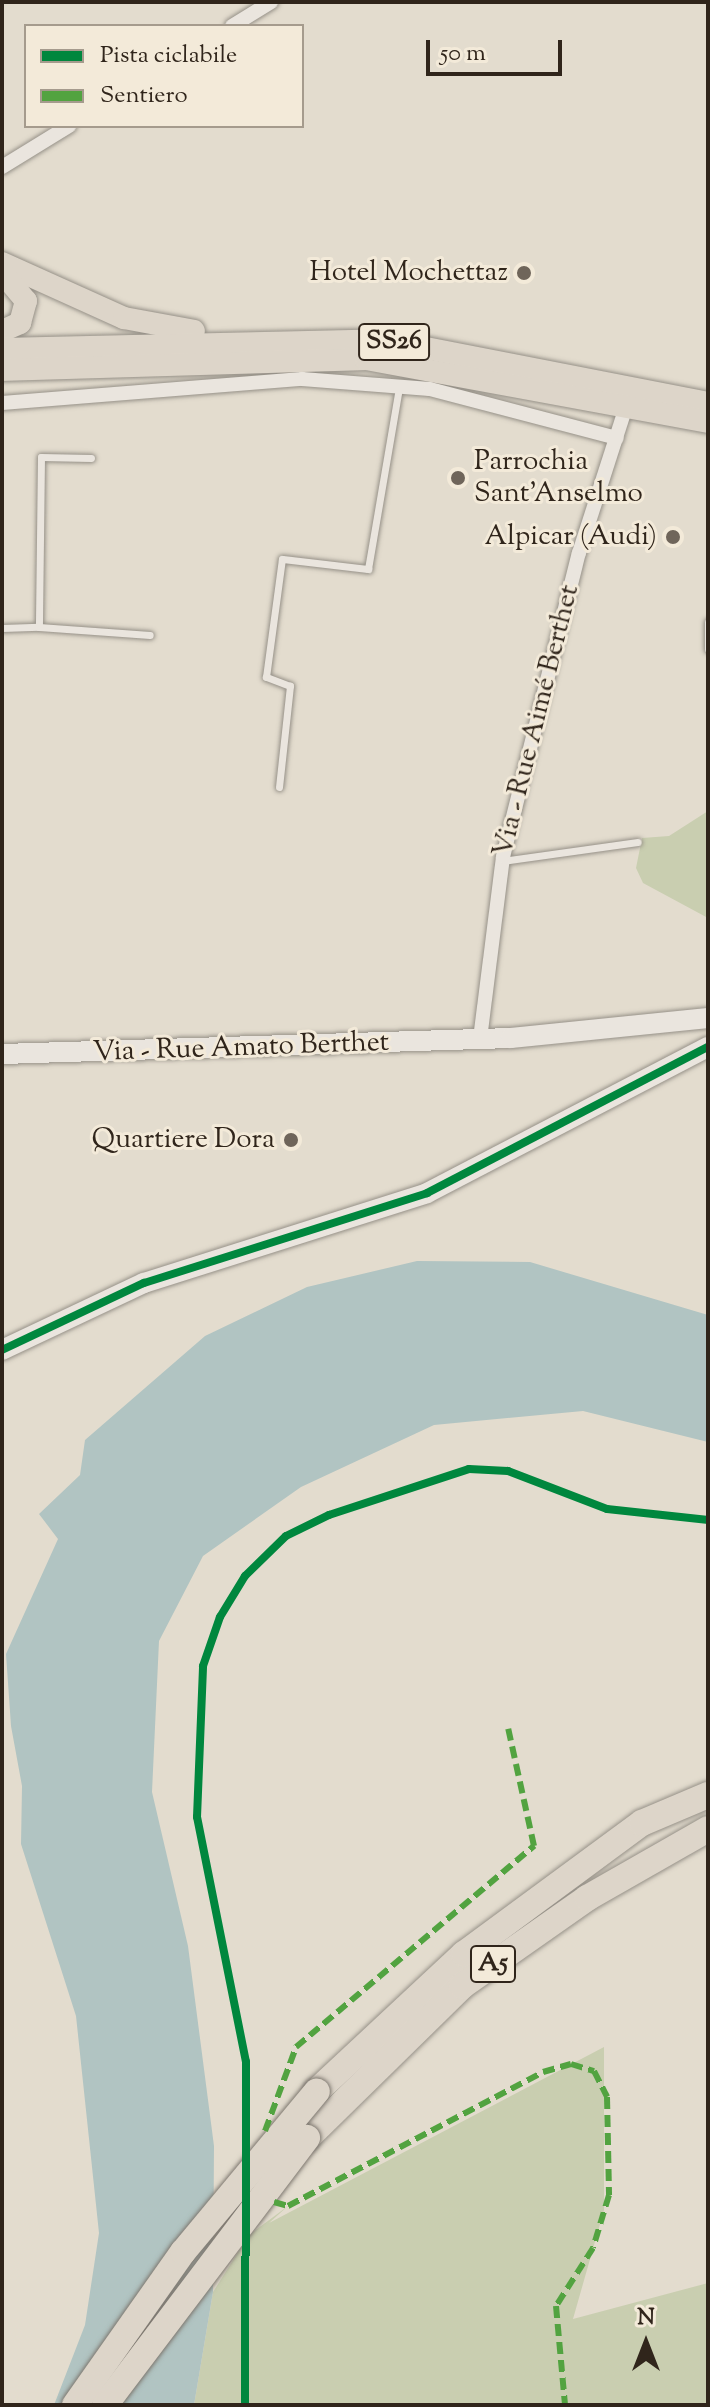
<!DOCTYPE html>
<html>
<head>
<meta charset="utf-8">
<style>
  body { margin:0 }
  #map { position:relative; width:710px; height:2407px; overflow:hidden; background:#e3dcce; font-family:"Sorts Mill Goudy",serif }
  div>[style] { position:absolute }
  .green>* { inset:0; background:#c9ceb0 }
  .water>* { inset:0; background:#b1c4c2 }
  .roads { filter:drop-shadow(0 0 2px #969188) drop-shadow(0 0 2px #969188) }
  .lane>* { height:7px; margin:-3.5px; padding:0 3.5px; transform-origin:3.5px; border-radius:3.5px; background:#eae5de }
  .street>* { height:14px; margin:-7px; padding:0 7px; transform-origin:7px; border-radius:7px; background:#eae5de }
  .secondary>* { height:20px; margin:-10px; padding:0 10px; transform-origin:10px; border-radius:10px; background:#eae5de }
  .primary>* { height:22px; margin:-11px; padding:0 11px; transform-origin:11px; border-radius:11px; background:#ddd5c9 }
  .highway>* { height:26px; margin:-13px; padding:0 13px; transform-origin:13px; border-radius:13px; background:#ddd5c9 }
  .bridges { filter:drop-shadow(0 0 2px #7d776f) drop-shadow(0 0 2px #7d776f) }
  .highway-bridge>* { height:26px; margin:-13px; padding:0 13px; transform-origin:13px; border-radius:13px; background:#ddd5c9 }
  .quiet>* { height:6px; margin-top:-3px; transform-origin:0; background:repeating-linear-gradient(90deg,#52a340 0 12px,transparent 0 18px) }
  .cycleway>* { height:8px; margin:-4px; padding:0 4px; transform-origin:4px; border-radius:4px; background:#00873e }
  .dots>* { width:22px; height:22px; translate:-50% -50%; box-sizing:border-box; border:4px solid #f3ead9; border-radius:50% }
  span { translate:-50% -50%; white-space:nowrap; text-align:center; line-height:1.15; -webkit-text-stroke:6px #f3ead9; paint-order:stroke }
  .shield-label span { padding:2px 6px; background:#f3ead9; border:2px solid; border-radius:6px; -webkit-text-stroke-width:0 }
  .shield-label { font-size:26px; color:#30251b; font-weight:700 }
  .poi-label { font-size:28px; color:#30251b }
  .right { translate:-100% -50%; text-align:right }
  .left { translate:0 -50%; text-align:left }
  .street-label { font-size:28px; color:#30251b }
  .frame { position:absolute; inset:0; border:4px solid #30251b; pointer-events:none }
  .legend { position:absolute; left:24px; top:24px; width:280px; height:104px; box-sizing:border-box; background:#f3ead9; border:2px solid #a59b8d; margin:0; padding:10px 14px; list-style:none; font-size:24px; color:#30251b }
  .legend li { display:flex; align-items:center; gap:16px; height:40px }
  .legend b { width:40px; border:2px solid #a59b8d }
  .north { position:absolute; left:606px; top:2303px; width:80px; height:80px; -webkit-text-stroke:6px #f3ead9; paint-order:stroke; rotate:0deg; font-size:22px; font-weight:700; line-height:32px; text-align:center; color:#30251b }
  .north::after { content:''; display:block; margin:auto; width:28px; height:36px; background:#30251b; clip-path:polygon(50% 0,100% 100%,50% 72%,0 100%) }
  .scale { position:absolute; left:426px; top:40px; width:136px; height:36px; box-sizing:border-box; border:4px solid #30251b; border-top:0; padding-left:10px; font-size:24px; line-height:28px; white-space:nowrap; color:#30251b; -webkit-text-stroke:6px #f3ead9; paint-order:stroke }
</style>
</head>
<body>
<div id="map">
  <div class="green">
    <i style="clip-path:polygon(708px 811px,708px 918px,643px 883px,636px 868px,642px 838px,669px 836px)"></i>
    <i style="clip-path:polygon(604px 2047px,604px 2210px,573px 2319px,708px 2283px,708px 2405px,194px 2405px,213px 2292px,249px 2235px,288px 2206px,269px 2223px)"></i>
  </div>
  <div class="water">
    <i style="clip-path:polygon(417px 1261px,530px 1262px,708px 1315px,708px 1442px,583px 1411px,434px 1425px,301px 1487px,203px 1556px,159px 1641px,152px 1792px,188px 1946px,214px 2146px,213px 2292px,194px 2405px,54px 2405px,85px 2325px,99px 2233px,76px 2016px,21px 1844px,22px 1786px,11px 1726px,6px 1654px,58px 1539px,39px 1514px,80px 1475px,85px 1440px,205px 1336px,307px 1287px)"></i>
  </div>
  <div class="roads">
    <div class="lane">
      <i style="left:91px;top:458px;width:50px;rotate:-178.9deg"></i>
      <i style="left:41px;top:457px;width:170px;rotate:90.7deg"></i>
      <i style="left:39px;top:627px;width:111px;rotate:4.1deg"></i>
      <i style="left:708px;top:622px;width:27px;rotate:90deg"></i>
      <i style="left:2px;top:628px;width:37px;rotate:-2deg"></i>
      <i style="left:279px;top:787px;width:102px;rotate:-83.8deg"></i>
      <i style="left:290px;top:686px;width:26px;rotate:-159deg"></i>
      <i style="left:266px;top:677px;width:119px;rotate:-82.3deg"></i>
      <i style="left:282px;top:559px;width:87px;rotate:6.6deg"></i>
      <i style="left:368px;top:569px;width:185px;rotate:-80.3deg"></i>
      <i style="left:502px;top:861px;width:137px;rotate:-8deg"></i>
    </div>
    <div class="street">
      <i style="left:232px;top:26px;width:46px;rotate:-31.6deg"></i>
      <i style="left:2px;top:167px;width:79px;rotate:-31.5deg"></i>
      <i style="left:2px;top:403px;width:301px;rotate:-4.6deg"></i>
      <i style="left:302px;top:379px;width:128px;rotate:4.5deg"></i>
      <i style="left:430px;top:389px;width:193px;rotate:14.7deg"></i>
      <i style="left:480px;top:1039px;width:183px;rotate:-82.8deg"></i>
      <i style="left:503px;top:857px;width:313px;rotate:-76deg"></i>
      <i style="left:579px;top:553px;width:150px;rotate:-72.2deg"></i>
    </div>
    <div class="secondary">
      <i style="left:2px;top:1054px;width:509px;rotate:-1.8deg"></i>
      <i style="left:511px;top:1038px;width:198px;rotate:-5.8deg"></i>
      <i style="left:2px;top:1350px;width:157px;rotate:-25.3deg"></i>
      <i style="left:144px;top:1283px;width:297px;rotate:-17.6deg"></i>
      <i style="left:427px;top:1193px;width:317px;rotate:-27.5deg"></i>
    </div>
    <div class="primary">
      <i style="left:2px;top:263px;width:134px;rotate:24.3deg"></i>
      <i style="left:124px;top:318px;width:71px;rotate:10.5deg"></i>
      <i style="left:2px;top:331px;width:20px;rotate:-24deg"></i>
      <i style="left:20px;top:323px;width:23px;rotate:-75deg"></i>
      <i style="left:26px;top:301px;width:35px;rotate:-130deg"></i>
      <i style="left:2px;top:349px;width:382px;rotate:-1.3deg"></i>
      <i style="left:384px;top:340px;width:330px;rotate:11deg"></i>
      <i style="left:2px;top:370px;width:364px;rotate:-1.7deg"></i>
      <i style="left:366px;top:359px;width:348px;rotate:10.4deg"></i>
    </div>
    <div class="highway">
      <i style="left:317px;top:2091px;width:201px;rotate:-43deg"></i>
      <i style="left:464px;top:1954px;width:221px;rotate:-36.4deg"></i>
      <i style="left:642px;top:1823px;width:72px;rotate:-23deg"></i>
      <i style="left:307px;top:2138px;width:217px;rotate:-44.4deg"></i>
      <i style="left:462px;top:1986px;width:153px;rotate:-35.1deg"></i>
      <i style="left:587px;top:1898px;width:139px;rotate:-29.7deg"></i>
    </div>
  </div>
  <div class="bridges">
    <div class="highway-bridge">
      <i style="left:75px;top:2405px;width:187px;rotate:-54.8deg"></i>
      <i style="left:183px;top:2252px;width:209px;rotate:-50.2deg"></i>
      <i style="left:105px;top:2405px;width:335px;rotate:-52.9deg"></i>
    </div>
  </div>
  <div class="quiet">
    <i style="left:265px;top:2131px;width:90px;rotate:-69.7deg"></i>
    <i style="left:296px;top:2047px;width:312px;rotate:-40.2deg"></i>
    <i style="left:534px;top:1846px;width:126px;rotate:-102.4deg"></i>
    <i style="left:274px;top:2202px;width:15px;rotate:16deg"></i>
    <i style="left:288px;top:2206px;width:288px;rotate:-27.7deg"></i>
    <i style="left:543px;top:2072px;width:29px;rotate:-16deg"></i>
    <i style="left:571px;top:2064px;width:24px;rotate:17deg"></i>
    <i style="left:594px;top:2071px;width:29px;rotate:63deg"></i>
    <i style="left:607px;top:2097px;width:98px;rotate:88.8deg"></i>
    <i style="left:609px;top:2195px;width:55px;rotate:106.8deg"></i>
    <i style="left:593px;top:2248px;width:69px;rotate:122.5deg"></i>
    <i style="left:556px;top:2306px;width:99px;rotate:84.8deg"></i>
  </div>
  <div class="cycleway">
    <i style="left:2px;top:1350px;width:157px;rotate:-25.3deg"></i>
    <i style="left:144px;top:1283px;width:297px;rotate:-17.6deg"></i>
    <i style="left:427px;top:1193px;width:317px;rotate:-27.5deg"></i>
    <i style="left:245px;top:2405px;width:343px;rotate:-89.8deg"></i>
    <i style="left:246px;top:2062px;width:250px;rotate:-101.3deg"></i>
    <i style="left:197px;top:1817px;width:151px;rotate:-87.7deg"></i>
    <i style="left:203px;top:1666px;width:52px;rotate:-70.9deg"></i>
    <i style="left:220px;top:1617px;width:48px;rotate:-58.6deg"></i>
    <i style="left:245px;top:1576px;width:57px;rotate:-44.3deg"></i>
    <i style="left:286px;top:1536px;width:48px;rotate:-26deg"></i>
    <i style="left:329px;top:1515px;width:147px;rotate:-18.2deg"></i>
    <i style="left:469px;top:1469px;width:39px;rotate:3deg"></i>
    <i style="left:508px;top:1471px;width:106px;rotate:21deg"></i>
    <i style="left:607px;top:1509px;width:102px;rotate:6.2deg"></i>
  </div>
  <div class="dots">
    <i style="left:524px;top:273px;background:#6f655a"></i>
    <i style="left:458px;top:478px;background:#6f655a"></i>
    <i style="left:673px;top:537px;background:#6f655a"></i>
    <i style="left:291px;top:1140px;background:#6f655a"></i>
  </div>
  <div class="shield-label">
    <span style="left:394px;top:342px">SS26</span>
    <span style="left:493px;top:1964px">A5</span>
  </div>
  <div class="poi-label">
    <span class="right" style="left:508px;top:273px">Hotel Mochettaz</span>
    <span class="left" style="left:474px;top:478px">Parrochia<br>Sant’Anselmo</span>
    <span class="right" style="left:657px;top:537px">Alpicar (Audi)</span>
    <span class="right" style="left:275px;top:1140px">Quartiere Dora</span>
  </div>
  <div class="street-label">
    <span style="left:537px;top:721px;rotate:-76deg">Via - Rue Aimé Berthet</span>
    <span style="left:241px;top:1048px;rotate:-2deg">Via - Rue Amato Berthet</span>
  </div>
  <div class="frame"></div>
  <ul class="legend">
  <li><b style="height:10px;background:#00873e"></b>Pista ciclabile</li>
  <li><b style="height:10px;background:#52a340"></b>Sentiero</li>
  </ul>
  <div class="north">N</div>
  <div class="scale">50 m</div>
</div>
</body>
</html>
